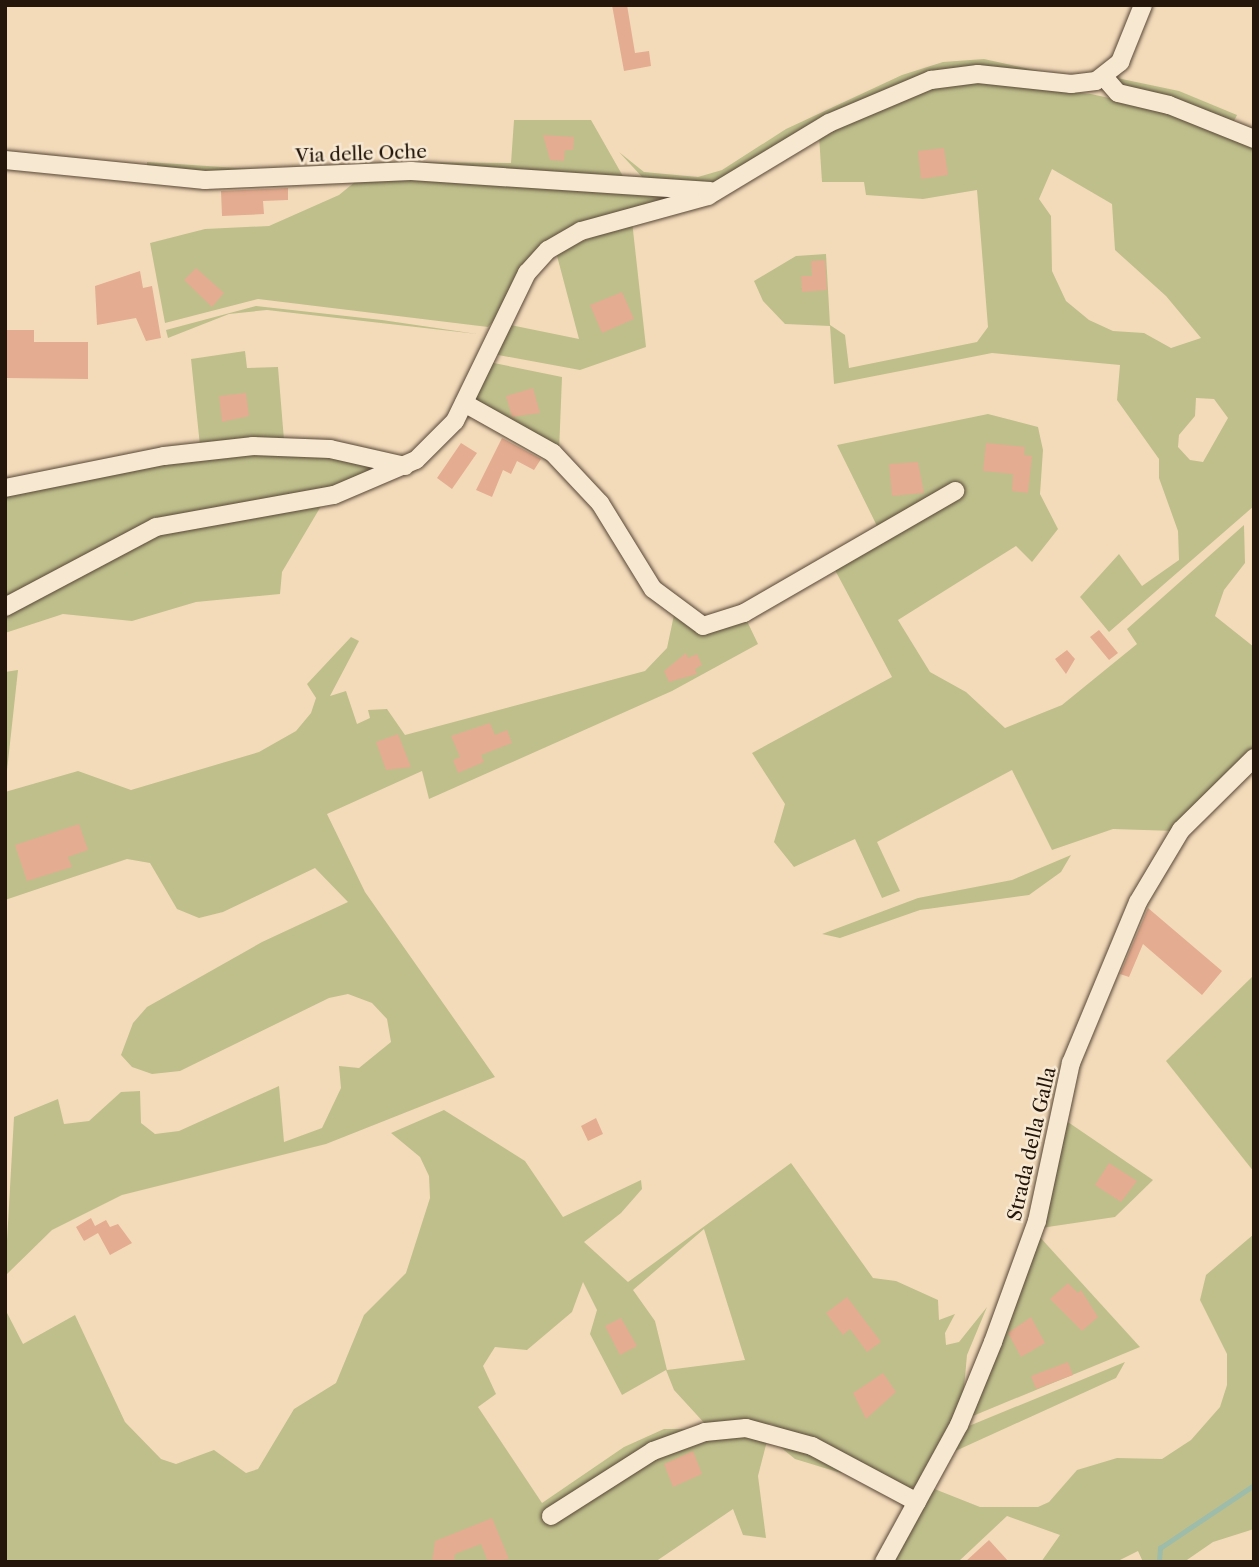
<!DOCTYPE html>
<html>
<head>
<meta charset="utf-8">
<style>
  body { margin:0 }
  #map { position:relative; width:1259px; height:1567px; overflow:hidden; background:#f3dbba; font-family:"Libre Caslon Text",serif }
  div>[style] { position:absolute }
  .green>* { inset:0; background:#bfbf8c }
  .stream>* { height:4.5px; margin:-2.25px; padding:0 2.25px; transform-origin:2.25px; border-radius:2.25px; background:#9dbca9 }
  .building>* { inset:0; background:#e4ac90 }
  .roads { filter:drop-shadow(0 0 2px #584737) drop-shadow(0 0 2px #584737) }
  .minor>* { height:18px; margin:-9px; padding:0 9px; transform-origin:9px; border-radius:9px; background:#f7e8d2 }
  span { translate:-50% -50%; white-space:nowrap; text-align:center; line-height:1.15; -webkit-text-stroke:5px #f7e8d2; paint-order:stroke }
  .street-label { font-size:19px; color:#24160b }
  .frame { position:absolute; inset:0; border:7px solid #24160b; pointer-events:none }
</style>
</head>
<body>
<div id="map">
  <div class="green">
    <i style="clip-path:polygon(984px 59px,1061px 76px,971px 67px,939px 71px,713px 184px,644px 179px,619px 152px,644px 172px,698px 177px,722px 170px,786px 129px,902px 75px,943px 62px)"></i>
    <i style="clip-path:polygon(1117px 78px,1179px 91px,1237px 115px,1232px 125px,1112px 82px)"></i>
    <i style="clip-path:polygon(evenodd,982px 82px,1091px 94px,1159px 109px,1254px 144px,1254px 506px,1109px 632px,1080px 597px,1119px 554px,1142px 586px,1179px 560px,1178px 531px,1159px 478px,1159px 459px,1117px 400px,1120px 365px,992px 353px,834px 384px,830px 326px,785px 324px,763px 301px,754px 281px,796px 256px,826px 254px,830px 325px,845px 335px,849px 368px,977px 342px,988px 327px,977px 190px,923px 199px,866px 195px,864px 182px,822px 182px,819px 136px,938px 86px,982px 82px,1052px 169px,1112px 204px,1115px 250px,1166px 296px,1201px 338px,1171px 348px,1144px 333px,1113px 331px,1089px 320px,1066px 301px,1052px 271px,1051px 216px,1039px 199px,1052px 169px,982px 82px,1196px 398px,1214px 399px,1228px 418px,1203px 462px,1190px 460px,1178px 447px,1179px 435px,1195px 416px,1196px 398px)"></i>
    <i style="clip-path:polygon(514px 120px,591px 120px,624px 178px,217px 176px,147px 167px,147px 162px,269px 170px,392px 162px,511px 163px)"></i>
    <i style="clip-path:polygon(395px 176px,692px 195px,577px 227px,488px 327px,258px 299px,165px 323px,150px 243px,205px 229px,269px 226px,339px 195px,361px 177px)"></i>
    <i style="clip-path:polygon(632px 221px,646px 347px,580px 370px,493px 354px,506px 324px,579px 339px,556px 252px)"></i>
    <i style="clip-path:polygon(256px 306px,382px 320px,477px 334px,267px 310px,229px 314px,168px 338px,166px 330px)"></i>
    <i style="clip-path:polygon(245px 351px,247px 368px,278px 367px,284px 440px,200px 446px,191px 359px)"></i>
    <i style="clip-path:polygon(489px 362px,562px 377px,559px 452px,472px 401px)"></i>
    <i style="clip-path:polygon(988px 414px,1038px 427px,1043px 450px,1040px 494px,1058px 529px,1032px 562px,1016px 546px,898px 620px,930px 672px,966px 692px,1005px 728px,1062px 705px,1137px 644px,1127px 629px,1244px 525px,1245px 563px,1224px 590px,1215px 616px,1254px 647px,1254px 751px,1174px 831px,1113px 829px,1052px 850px,1012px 770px,877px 842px,900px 891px,882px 898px,855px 839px,794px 867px,774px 842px,785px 804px,752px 753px,892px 677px,835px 570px,879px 530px,837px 445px)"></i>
    <i style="clip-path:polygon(317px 453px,391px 468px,354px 484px,128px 533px,5px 601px,5px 493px,212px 455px)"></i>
    <i style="clip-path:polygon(324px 501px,282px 572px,280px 594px,196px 602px,132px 621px,63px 614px,5px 633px,5px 613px,140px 539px)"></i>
    <i style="clip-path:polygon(674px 615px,707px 633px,746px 619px,758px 644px,672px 691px,429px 799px,422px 771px,327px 814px,365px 892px,495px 1077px,326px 1144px,122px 1195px,52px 1230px,5px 1276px,14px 1117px,58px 1099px,64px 1124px,89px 1121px,121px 1092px,140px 1091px,141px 1123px,155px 1134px,179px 1131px,279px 1086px,284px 1142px,322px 1128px,341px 1088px,339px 1066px,359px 1068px,391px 1042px,387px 1019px,372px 1003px,348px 994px,329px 998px,180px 1071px,152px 1074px,132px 1067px,121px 1055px,133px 1023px,147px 1007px,262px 942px,348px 902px,315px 868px,223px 912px,199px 918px,177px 909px,150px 863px,127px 859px,5px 900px,5px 792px,78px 771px,131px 790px,259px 752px,296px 731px,311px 713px,316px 698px,307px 684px,351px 637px,359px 641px,330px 696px,346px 691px,357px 724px,370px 718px,368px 710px,387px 709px,405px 735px,645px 671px,667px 648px)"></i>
    <i style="clip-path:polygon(18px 670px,5px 789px,5px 672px)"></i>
    <i style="clip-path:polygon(1071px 855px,1061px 872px,1029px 895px,920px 910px,840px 938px,822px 934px,918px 898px,1012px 880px)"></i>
    <i style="clip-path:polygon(1254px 975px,1254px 1172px,1166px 1061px)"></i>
    <i style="clip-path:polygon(evenodd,444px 1110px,525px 1161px,563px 1217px,641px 1180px,642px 1189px,621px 1213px,584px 1242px,628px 1282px,791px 1163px,873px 1278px,896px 1281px,938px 1300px,939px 1320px,955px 1314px,945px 1333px,946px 1345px,959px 1342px,987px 1307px,967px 1355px,963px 1399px,920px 1484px,907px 1489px,771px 1424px,707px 1426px,674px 1390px,666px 1370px,622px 1395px,590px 1334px,597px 1310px,583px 1282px,572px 1312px,527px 1350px,495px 1347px,483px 1366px,496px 1394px,478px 1407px,542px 1503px,624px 1447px,664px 1429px,693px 1429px,632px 1454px,548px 1511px,679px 1447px,728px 1435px,768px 1437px,846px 1469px,841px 1473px,795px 1459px,768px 1437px,758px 1476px,766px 1538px,743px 1535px,733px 1509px,655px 1562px,6px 1562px,5px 1309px,23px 1344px,75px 1315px,125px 1422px,161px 1459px,176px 1464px,214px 1450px,246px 1473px,258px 1469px,294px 1409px,336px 1383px,364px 1315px,406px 1273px,430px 1198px,429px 1176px,420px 1157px,391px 1133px,444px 1110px,704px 1229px,745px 1360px,667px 1370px,655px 1321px,633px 1290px,704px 1229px)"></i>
    <i style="clip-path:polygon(1062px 1118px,1153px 1180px,1115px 1217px,1041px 1228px)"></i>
    <i style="clip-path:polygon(1254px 1234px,1254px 1529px,1213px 1542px,1184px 1562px,1143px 1562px,1138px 1551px,1116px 1562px,1041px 1562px,1060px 1535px,1007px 1516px,958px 1562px,891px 1562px,932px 1488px,980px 1507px,1038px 1507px,1049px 1502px,1077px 1470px,1117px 1458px,1162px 1459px,1191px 1440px,1220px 1407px,1227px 1385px,1227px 1354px,1200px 1300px,1206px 1275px)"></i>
    <i style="clip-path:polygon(1038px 1235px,1140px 1347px,968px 1418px)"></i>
    <i style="clip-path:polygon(1125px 1362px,1116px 1378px,951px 1453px,964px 1428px)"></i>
  </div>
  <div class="stream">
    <i style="left:1159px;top:1562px;width:14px;rotate:-86deg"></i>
    <i style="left:1160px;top:1548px;width:113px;rotate:-33.8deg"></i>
  </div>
  <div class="building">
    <i style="clip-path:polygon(612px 5px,627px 5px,635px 53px,649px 51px,651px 66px,624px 71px)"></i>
    <i style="clip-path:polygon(543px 135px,574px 137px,573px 150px,565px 150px,564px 161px,550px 160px)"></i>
    <i style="clip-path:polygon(944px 148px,948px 175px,921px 179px,918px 151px)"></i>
    <i style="clip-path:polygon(288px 188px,288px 200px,263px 201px,264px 214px,222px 216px,221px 191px)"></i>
    <i style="clip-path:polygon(825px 260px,827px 290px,802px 292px,801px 276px,812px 276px,811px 261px)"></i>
    <i style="clip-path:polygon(196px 268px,224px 293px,212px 307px,184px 280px)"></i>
    <i style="clip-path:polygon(140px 271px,143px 288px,152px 286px,161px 338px,146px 341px,136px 318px,97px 325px,95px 286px)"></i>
    <i style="clip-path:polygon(622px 292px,634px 319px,602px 333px,590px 305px)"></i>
    <i style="clip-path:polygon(5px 330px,34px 330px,34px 342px,88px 342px,88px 379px,5px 378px)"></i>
    <i style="clip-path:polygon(533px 388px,540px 413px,512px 417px,506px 396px)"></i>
    <i style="clip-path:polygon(246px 393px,249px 416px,222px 422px,219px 396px)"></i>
    <i style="clip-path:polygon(502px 438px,541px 459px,534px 470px,517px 461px,511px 474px,503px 470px,492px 497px,476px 490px)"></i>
    <i style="clip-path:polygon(461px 443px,477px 453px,452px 489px,437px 478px)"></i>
    <i style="clip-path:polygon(986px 443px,1025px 447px,1024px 455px,1032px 456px,1028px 493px,1012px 491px,1013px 474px,983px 471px)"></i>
    <i style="clip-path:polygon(918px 462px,924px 493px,892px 496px,889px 464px)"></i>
    <i style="clip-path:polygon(1099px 630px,1118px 653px,1109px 660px,1090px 637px)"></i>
    <i style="clip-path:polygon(1067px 650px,1075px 659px,1066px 674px,1055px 659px)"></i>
    <i style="clip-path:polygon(686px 653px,688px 658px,697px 654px,702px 665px,695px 669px,697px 674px,669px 682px,664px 671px)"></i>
    <i style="clip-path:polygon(490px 723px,495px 735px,507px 730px,512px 743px,481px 755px,484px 762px,458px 773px,453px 760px,460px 757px,451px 736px)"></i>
    <i style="clip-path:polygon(398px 734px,411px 767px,386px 770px,376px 742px)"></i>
    <i style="clip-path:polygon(79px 824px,88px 850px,68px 857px,72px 867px,27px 881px,15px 845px)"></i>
    <i style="clip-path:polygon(1148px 908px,1222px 971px,1202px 995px,1143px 944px,1129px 977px,1120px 974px)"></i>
    <i style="clip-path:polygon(596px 1118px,603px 1134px,588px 1141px,581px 1126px)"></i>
    <i style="clip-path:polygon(1109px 1163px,1137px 1181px,1121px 1202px,1095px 1185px)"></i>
    <i style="clip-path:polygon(91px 1218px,95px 1226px,106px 1220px,110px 1227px,118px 1224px,132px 1243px,110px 1255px,98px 1233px,84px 1241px,76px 1227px)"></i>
    <i style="clip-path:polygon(1068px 1283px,1078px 1293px,1081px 1290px,1098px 1317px,1082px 1331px,1050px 1299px)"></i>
    <i style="clip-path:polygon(847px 1297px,881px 1342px,867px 1352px,850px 1329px,843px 1335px,826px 1313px)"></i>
    <i style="clip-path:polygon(1031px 1317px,1045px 1343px,1021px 1357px,1008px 1333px)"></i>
    <i style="clip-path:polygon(621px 1318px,637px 1346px,620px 1355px,605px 1326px)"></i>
    <i style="clip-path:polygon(1068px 1362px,1073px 1375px,1036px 1389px,1031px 1376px)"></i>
    <i style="clip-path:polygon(883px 1373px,896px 1392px,866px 1419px,853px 1393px)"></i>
    <i style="clip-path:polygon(693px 1451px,702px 1474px,673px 1487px,664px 1464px)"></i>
    <i style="clip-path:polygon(492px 1518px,509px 1559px,488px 1562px,481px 1544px,455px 1554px,454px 1562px,432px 1562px,435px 1541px)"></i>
    <i style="clip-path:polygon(989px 1540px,1009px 1562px,965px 1562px)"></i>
  </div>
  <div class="roads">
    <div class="minor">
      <i style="left:1104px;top:77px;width:21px;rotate:49deg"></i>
      <i style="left:1118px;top:93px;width:52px;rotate:13.2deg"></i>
      <i style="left:1169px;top:105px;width:92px;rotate:21.8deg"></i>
      <i style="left:5px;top:160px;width:201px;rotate:5.7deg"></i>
      <i style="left:205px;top:180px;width:206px;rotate:-2.5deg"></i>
      <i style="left:411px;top:171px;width:300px;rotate:3.8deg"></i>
      <i style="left:464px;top:403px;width:102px;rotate:29.3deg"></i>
      <i style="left:553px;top:453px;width:69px;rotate:46.8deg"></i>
      <i style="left:600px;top:503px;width:101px;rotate:58.4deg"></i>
      <i style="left:653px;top:589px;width:62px;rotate:36.5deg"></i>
      <i style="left:703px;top:626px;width:43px;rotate:-17.6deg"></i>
      <i style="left:744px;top:613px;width:244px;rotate:-30deg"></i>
      <i style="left:5px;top:488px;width:162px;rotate:-11.4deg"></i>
      <i style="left:164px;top:456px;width:90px;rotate:-6.4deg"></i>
      <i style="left:253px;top:446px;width:77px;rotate:2.2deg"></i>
      <i style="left:330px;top:449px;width:77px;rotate:12.8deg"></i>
      <i style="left:5px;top:607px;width:171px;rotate:-27.9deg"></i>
      <i style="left:156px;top:527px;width:181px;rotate:-10.2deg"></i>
      <i style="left:334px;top:495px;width:89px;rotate:-23.1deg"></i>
      <i style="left:416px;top:460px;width:55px;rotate:-45deg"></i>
      <i style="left:455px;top:421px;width:165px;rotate:-64.1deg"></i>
      <i style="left:527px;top:273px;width:31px;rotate:-48deg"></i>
      <i style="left:548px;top:250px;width:38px;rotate:-30deg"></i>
      <i style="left:581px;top:231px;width:132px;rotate:-15.4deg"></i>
      <i style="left:708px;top:196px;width:141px;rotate:-31.1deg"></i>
      <i style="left:829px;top:123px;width:111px;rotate:-22.9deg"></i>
      <i style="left:931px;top:80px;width:47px;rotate:-7.3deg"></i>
      <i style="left:978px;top:74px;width:94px;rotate:6.1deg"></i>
      <i style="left:1071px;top:84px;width:25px;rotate:-7deg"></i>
      <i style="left:1096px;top:81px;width:31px;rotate:-38deg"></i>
      <i style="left:1120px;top:62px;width:61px;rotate:-68deg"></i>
      <i style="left:551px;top:1516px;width:121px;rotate:-32.5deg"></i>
      <i style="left:653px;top:1451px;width:55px;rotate:-20.1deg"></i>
      <i style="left:705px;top:1432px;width:41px;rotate:-5.6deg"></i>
      <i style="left:746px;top:1428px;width:68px;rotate:15.3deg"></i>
      <i style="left:812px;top:1446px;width:119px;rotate:28.1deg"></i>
      <i style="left:884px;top:1562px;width:156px;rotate:-61.3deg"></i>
      <i style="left:959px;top:1425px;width:90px;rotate:-67.7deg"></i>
      <i style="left:993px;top:1342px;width:129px;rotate:-70deg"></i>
      <i style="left:1037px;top:1221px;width:162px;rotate:-77.9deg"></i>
      <i style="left:1071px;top:1063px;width:174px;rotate:-67.4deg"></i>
      <i style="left:1138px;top:902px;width:84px;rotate:-59.2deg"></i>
      <i style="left:1181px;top:830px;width:103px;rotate:-44.6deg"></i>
    </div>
  </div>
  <div class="street-label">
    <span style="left:361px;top:154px;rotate:-2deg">Via delle Oche</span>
    <span style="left:1032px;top:1144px;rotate:-77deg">Strada della Galla</span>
  </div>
  <div class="frame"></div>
</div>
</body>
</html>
